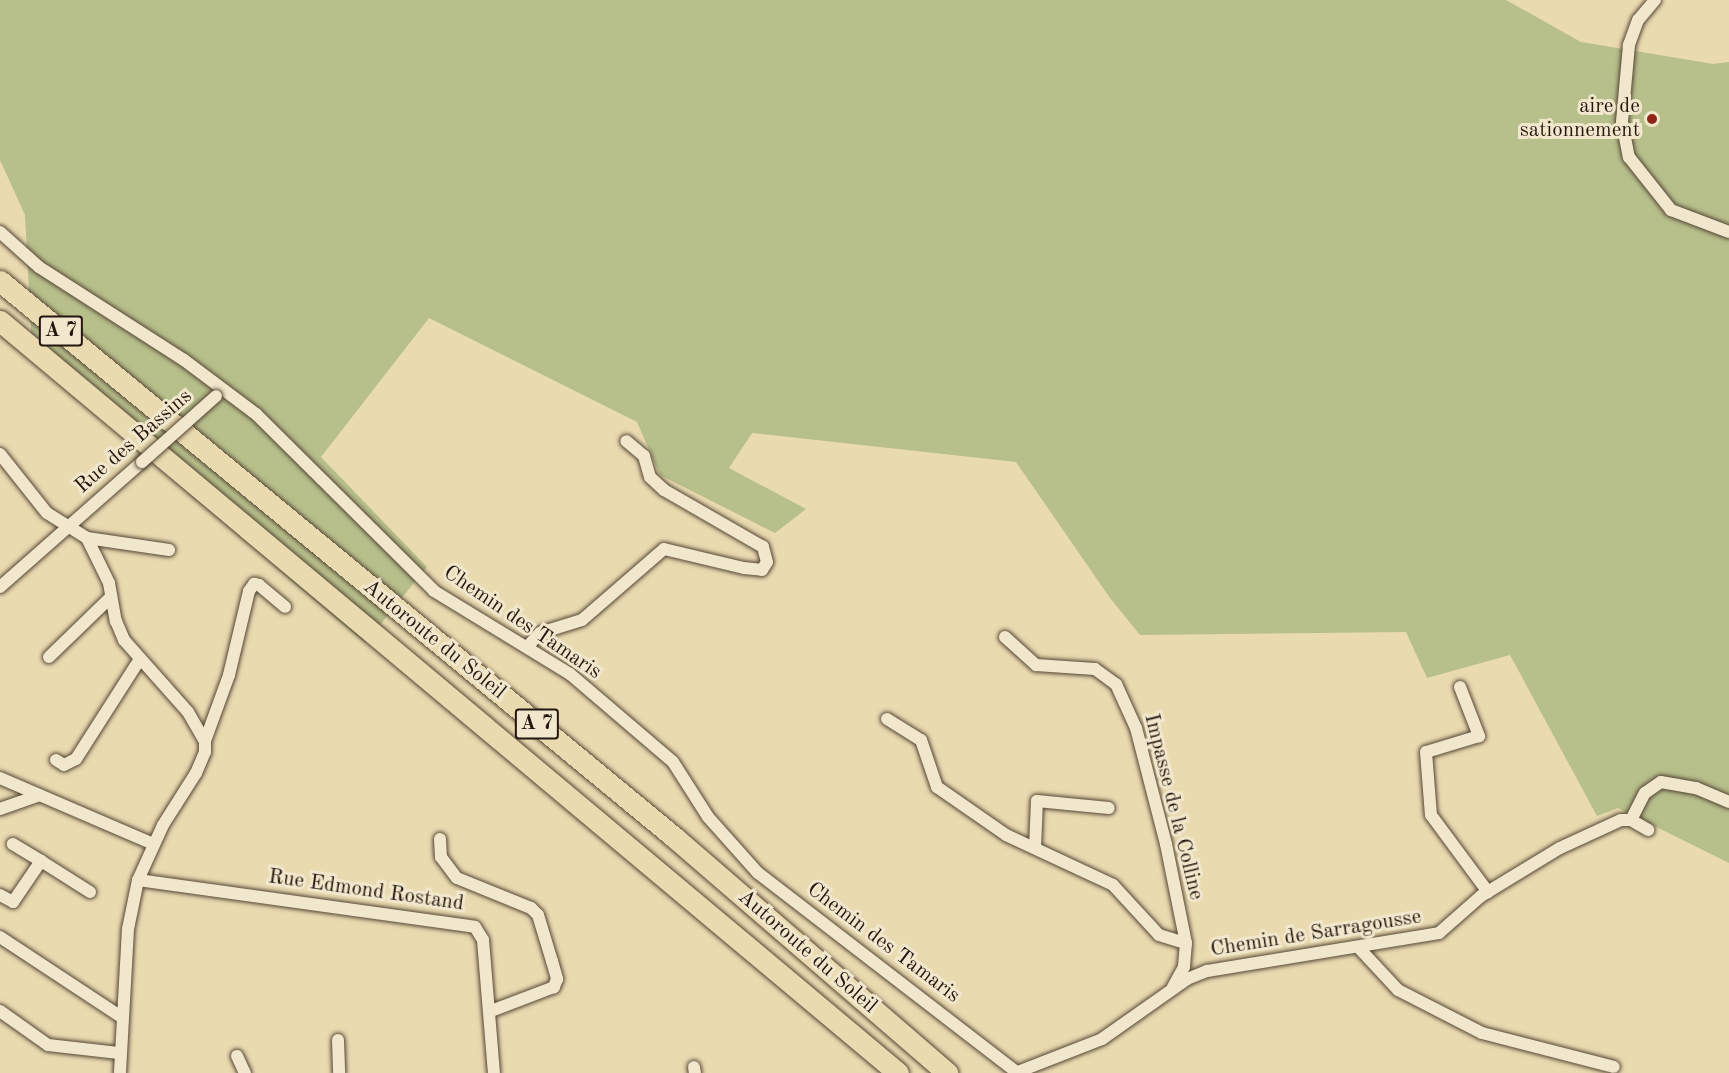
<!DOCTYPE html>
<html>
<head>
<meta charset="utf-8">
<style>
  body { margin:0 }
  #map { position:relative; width:1729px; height:1073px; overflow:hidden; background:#e9dab0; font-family:"Old Standard TT",serif }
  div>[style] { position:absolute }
  .green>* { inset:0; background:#b7bf8b }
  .roads { filter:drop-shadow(0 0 2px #554636) drop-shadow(0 0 2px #554636) }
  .minor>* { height:12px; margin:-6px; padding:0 6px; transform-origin:6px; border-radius:6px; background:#f1e7cc }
  .motorway>* { height:21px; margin:-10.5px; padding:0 10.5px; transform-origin:10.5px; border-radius:10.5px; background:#e9dab0 }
  .bridges { filter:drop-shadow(0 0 2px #554636) drop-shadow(0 0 2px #554636) }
  .minor-bridge>* { height:12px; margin:-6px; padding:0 6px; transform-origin:6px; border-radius:6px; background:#f1e7cc }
  .dots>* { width:16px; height:16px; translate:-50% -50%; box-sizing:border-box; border:3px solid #f1e7cc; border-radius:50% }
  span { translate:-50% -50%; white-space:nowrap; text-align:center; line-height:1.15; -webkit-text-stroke:6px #f1e7cc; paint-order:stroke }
  .shield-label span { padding:2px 4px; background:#f1e7cc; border:2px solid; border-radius:4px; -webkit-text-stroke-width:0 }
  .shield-label { font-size:20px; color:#24150e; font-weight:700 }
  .poi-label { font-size:21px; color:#24150e }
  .right { translate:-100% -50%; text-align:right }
  .street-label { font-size:21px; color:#24150e }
</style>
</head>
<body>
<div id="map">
  <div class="green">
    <i style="clip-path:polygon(0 0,1506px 0,1581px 42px,1713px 64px,1729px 62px,1729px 863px,1618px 808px,1597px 816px,1510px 655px,1427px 678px,1406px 632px,1140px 635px,1110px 598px,1016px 462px,752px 433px,729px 468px,806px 509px,775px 533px,660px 475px,637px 422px,429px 318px,321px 457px,427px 567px,365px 643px,193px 497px,32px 347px,25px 215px,0 160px)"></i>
  </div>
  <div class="roads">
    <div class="minor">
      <i style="left:1655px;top:0;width:26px;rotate:130deg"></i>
      <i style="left:1638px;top:20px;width:27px;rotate:110deg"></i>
      <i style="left:1629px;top:45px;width:77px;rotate:95.2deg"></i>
      <i style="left:1622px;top:122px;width:36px;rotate:79deg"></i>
      <i style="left:1629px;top:157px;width:68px;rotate:51.6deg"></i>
      <i style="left:1671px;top:210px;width:62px;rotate:20.8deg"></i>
      <i style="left:0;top:232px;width:52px;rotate:41.9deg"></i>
      <i style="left:39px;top:267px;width:172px;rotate:32.7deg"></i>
      <i style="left:184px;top:360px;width:90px;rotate:36.9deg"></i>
      <i style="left:256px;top:414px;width:251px;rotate:44.8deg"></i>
      <i style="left:434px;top:591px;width:159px;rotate:31.4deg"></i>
      <i style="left:570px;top:674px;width:135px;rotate:40.5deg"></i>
      <i style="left:673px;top:762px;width:65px;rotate:57.5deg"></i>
      <i style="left:708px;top:817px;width:75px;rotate:48.2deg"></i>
      <i style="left:758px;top:873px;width:328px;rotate:37.6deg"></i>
      <i style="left:0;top:454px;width:75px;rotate:51.5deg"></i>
      <i style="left:47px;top:513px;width:47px;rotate:32deg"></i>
      <i style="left:87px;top:538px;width:50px;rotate:63.9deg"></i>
      <i style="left:109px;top:583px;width:39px;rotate:80deg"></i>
      <i style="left:116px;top:621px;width:21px;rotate:67deg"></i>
      <i style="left:124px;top:640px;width:96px;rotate:48.4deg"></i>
      <i style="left:188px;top:712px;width:34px;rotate:60deg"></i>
      <i style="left:205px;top:741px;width:11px;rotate:90deg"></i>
      <i style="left:205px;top:752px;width:23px;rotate:113deg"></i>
      <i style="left:196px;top:773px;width:62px;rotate:122.4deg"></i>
      <i style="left:163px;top:825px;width:60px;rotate:114.4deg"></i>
      <i style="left:138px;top:880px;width:50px;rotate:101.5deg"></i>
      <i style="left:128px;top:929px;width:144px;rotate:93.2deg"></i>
      <i style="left:87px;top:538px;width:83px;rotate:8.3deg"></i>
      <i style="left:0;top:587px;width:189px;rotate:-41.4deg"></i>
      <i style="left:1005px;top:637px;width:42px;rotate:42.1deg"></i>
      <i style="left:1036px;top:665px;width:59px;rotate:3.9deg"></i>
      <i style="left:1095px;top:669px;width:26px;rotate:36deg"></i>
      <i style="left:1116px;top:684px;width:48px;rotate:65.6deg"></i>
      <i style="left:1136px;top:728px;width:120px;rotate:75.5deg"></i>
      <i style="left:1166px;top:844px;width:101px;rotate:78.6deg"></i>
      <i style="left:1186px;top:943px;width:24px;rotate:95deg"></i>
      <i style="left:1184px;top:967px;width:23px;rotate:119deg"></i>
      <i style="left:527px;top:647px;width:19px;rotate:-47deg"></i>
      <i style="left:540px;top:633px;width:44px;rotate:-17.2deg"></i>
      <i style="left:582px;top:620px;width:108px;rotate:-40.9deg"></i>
      <i style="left:664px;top:549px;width:82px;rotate:13.4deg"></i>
      <i style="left:744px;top:568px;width:18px;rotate:6deg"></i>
      <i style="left:762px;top:570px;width:9px;rotate:-58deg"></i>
      <i style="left:767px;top:562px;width:16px;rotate:-105deg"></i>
      <i style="left:763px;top:547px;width:114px;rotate:-150.1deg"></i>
      <i style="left:664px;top:490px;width:19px;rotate:-137deg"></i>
      <i style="left:650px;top:477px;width:22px;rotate:-106deg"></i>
      <i style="left:644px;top:456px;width:23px;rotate:-140deg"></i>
      <i style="left:49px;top:657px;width:86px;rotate:-44.1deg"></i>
      <i style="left:1460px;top:687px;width:53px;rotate:68.8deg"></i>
      <i style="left:1479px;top:736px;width:55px;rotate:163.2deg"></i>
      <i style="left:1426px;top:752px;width:63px;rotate:85.5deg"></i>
      <i style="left:1431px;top:815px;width:96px;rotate:53.5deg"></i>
      <i style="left:887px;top:719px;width:40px;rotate:32deg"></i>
      <i style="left:921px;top:740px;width:50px;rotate:71.2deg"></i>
      <i style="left:937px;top:787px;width:84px;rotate:34.8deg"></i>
      <i style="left:1006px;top:835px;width:118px;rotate:25deg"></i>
      <i style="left:1113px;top:885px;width:68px;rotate:47.4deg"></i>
      <i style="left:1159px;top:935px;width:28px;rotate:17deg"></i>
      <i style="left:205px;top:741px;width:70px;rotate:-70deg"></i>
      <i style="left:229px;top:675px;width:86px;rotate:-76.6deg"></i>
      <i style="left:249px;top:591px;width:9px;rotate:-54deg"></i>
      <i style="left:254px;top:584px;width:5px;rotate:11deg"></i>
      <i style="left:259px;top:585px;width:34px;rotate:40deg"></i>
      <i style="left:56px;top:760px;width:9px;rotate:32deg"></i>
      <i style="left:64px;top:765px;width:13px;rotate:-27deg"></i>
      <i style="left:76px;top:759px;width:119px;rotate:-57.4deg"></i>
      <i style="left:0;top:778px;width:167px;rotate:23.3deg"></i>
      <i style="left:0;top:809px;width:42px;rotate:-19.3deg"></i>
      <i style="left:1631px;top:820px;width:30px;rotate:-63deg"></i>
      <i style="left:1645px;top:793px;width:19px;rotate:-35deg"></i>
      <i style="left:1661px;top:782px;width:36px;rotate:10deg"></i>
      <i style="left:1696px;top:788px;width:36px;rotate:23deg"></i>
      <i style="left:440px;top:839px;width:18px;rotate:87deg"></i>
      <i style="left:441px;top:857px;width:26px;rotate:53deg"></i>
      <i style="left:457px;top:878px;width:80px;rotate:22.1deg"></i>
      <i style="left:531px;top:908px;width:10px;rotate:45deg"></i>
      <i style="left:538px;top:915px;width:48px;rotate:73.1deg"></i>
      <i style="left:552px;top:961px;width:19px;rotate:74deg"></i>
      <i style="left:557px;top:979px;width:9px;rotate:111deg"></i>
      <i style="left:554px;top:987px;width:67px;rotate:159.1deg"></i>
      <i style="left:1035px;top:848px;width:47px;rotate:-87.6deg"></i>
      <i style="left:1037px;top:801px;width:72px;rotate:5.6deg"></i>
      <i style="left:41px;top:861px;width:58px;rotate:32.3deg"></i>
      <i style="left:138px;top:880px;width:340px;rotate:7.9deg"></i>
      <i style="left:475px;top:927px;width:15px;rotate:58deg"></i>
      <i style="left:483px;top:940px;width:133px;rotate:85.3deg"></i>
      <i style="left:0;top:895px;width:15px;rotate:28deg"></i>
      <i style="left:13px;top:902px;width:50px;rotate:-55.7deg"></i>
      <i style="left:41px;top:861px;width:33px;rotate:-149deg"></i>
      <i style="left:0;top:937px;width:144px;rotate:33.4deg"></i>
      <i style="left:1359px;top:948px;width:57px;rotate:47.1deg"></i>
      <i style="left:1398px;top:990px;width:94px;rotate:27.1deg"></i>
      <i style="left:1482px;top:1033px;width:136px;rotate:14.4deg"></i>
      <i style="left:0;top:1011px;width:59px;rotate:35.3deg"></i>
      <i style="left:48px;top:1045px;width:71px;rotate:6.4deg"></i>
      <i style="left:338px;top:1040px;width:33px;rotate:88deg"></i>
      <i style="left:237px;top:1056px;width:19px;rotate:65deg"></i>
      <i style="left:694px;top:1067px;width:6px;rotate:81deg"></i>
      <i style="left:1015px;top:1073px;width:93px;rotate:-21.3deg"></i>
      <i style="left:1102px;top:1039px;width:104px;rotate:-35.2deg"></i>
      <i style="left:1187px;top:979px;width:22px;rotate:-22deg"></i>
      <i style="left:1207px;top:971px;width:235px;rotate:-9.3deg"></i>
      <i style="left:1439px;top:933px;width:56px;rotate:-41.4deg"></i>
      <i style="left:1481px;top:896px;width:92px;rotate:-31.3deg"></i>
      <i style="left:1560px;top:848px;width:67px;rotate:-24.7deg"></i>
      <i style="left:1621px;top:820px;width:10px"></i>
      <i style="left:1631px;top:820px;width:20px;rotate:30deg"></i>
    </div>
    <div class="motorway">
      <i style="left:0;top:281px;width:874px;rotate:39.52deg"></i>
      <i style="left:674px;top:837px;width:361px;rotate:40.8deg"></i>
      <i style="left:0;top:321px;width:1171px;rotate:39.94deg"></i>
    </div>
  </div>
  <div class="bridges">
    <div class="minor-bridge">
      <i style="left:142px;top:462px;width:99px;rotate:-41.7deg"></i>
    </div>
  </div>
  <div class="dots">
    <i style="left:1652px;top:119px;background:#8f2418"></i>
  </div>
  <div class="shield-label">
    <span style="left:61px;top:331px">A 7</span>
    <span style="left:537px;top:724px">A 7</span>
  </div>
  <div class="poi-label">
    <span class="right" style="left:1640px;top:119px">aire de<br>sationnement</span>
  </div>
  <div class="street-label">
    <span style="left:134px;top:442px;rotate:-41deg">Rue des Bassins</span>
    <span style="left:522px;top:623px;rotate:34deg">Chemin des Tamaris</span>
    <span style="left:434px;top:640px;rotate:39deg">Autoroute du Soleil</span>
    <span style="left:1173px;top:807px;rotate:76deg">Impasse de la Colline</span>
    <span style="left:366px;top:891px;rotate:8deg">Rue Edmond Rostand</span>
    <span style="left:1316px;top:934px;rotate:-9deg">Chemin de Sarragousse</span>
    <span style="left:883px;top:943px;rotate:37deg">Chemin des Tamaris</span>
    <span style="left:807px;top:952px;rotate:41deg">Autoroute du Soleil</span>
  </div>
</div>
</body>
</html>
